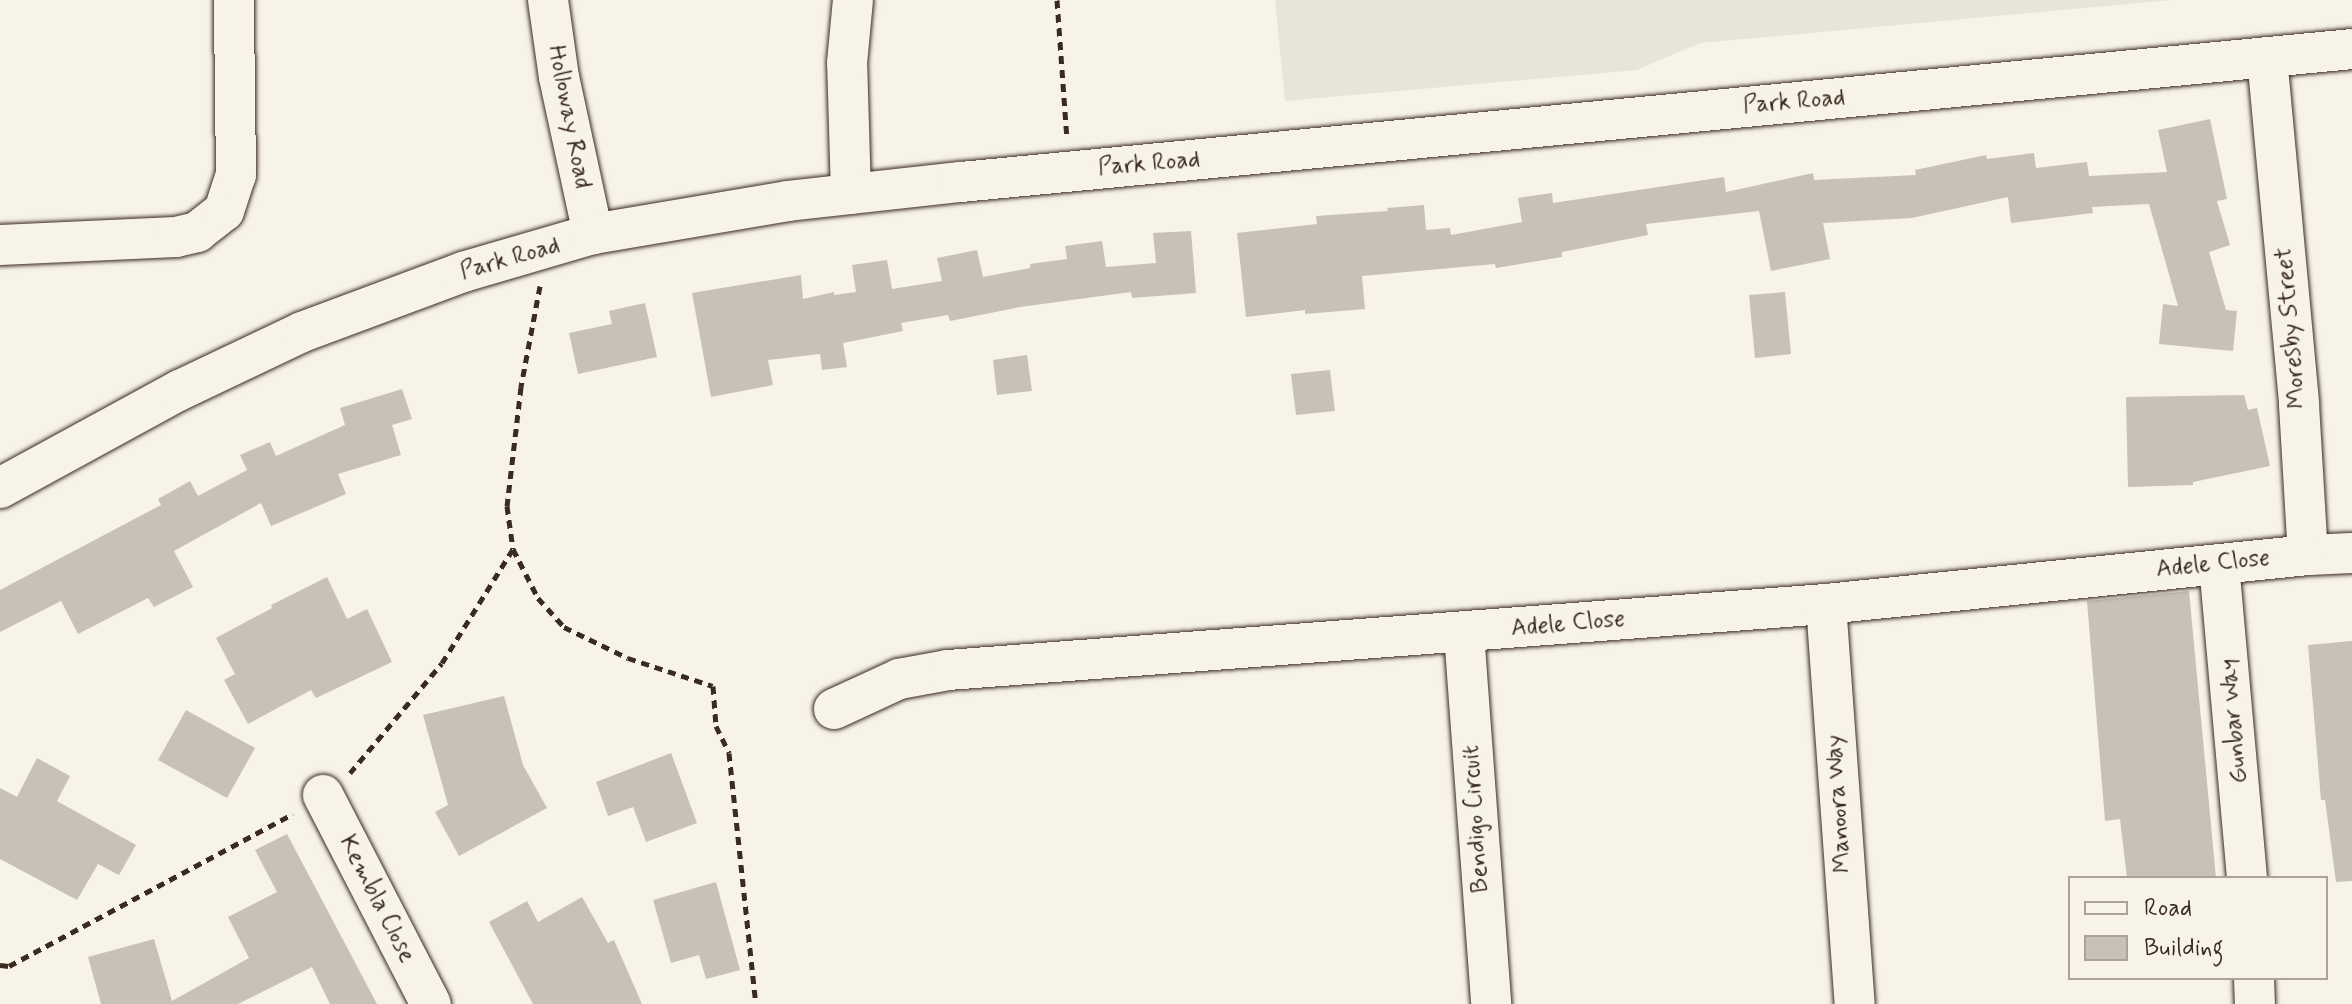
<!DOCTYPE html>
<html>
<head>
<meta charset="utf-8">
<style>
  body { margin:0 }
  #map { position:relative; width:2352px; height:1004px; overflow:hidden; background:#f7f3e8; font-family:Mynerve,sans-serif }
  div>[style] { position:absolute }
  .built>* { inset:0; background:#e9e4d9 }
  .building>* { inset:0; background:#c8c1b6 }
  .path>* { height:5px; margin-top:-2.5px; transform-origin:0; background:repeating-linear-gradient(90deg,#3b2a1e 0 8px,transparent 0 14px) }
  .roads { filter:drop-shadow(0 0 2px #3b2a1e) drop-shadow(0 0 2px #3b2a1e) }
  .minor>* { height:40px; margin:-20px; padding:0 20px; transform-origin:20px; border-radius:20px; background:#f7f3e8 }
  span { translate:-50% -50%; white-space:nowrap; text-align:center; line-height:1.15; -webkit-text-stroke:7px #f7f3e8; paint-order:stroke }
  .street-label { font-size:24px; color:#3b2a1e }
  .legend { position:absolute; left:2068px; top:876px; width:260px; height:104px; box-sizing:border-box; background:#f7f3e8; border:2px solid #aca397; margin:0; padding:10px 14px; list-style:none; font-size:24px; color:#3b2a1e }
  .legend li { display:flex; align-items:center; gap:16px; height:40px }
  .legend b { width:40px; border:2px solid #aca397 }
</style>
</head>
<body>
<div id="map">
  <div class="built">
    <i style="clip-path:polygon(1275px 0,2172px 0,1700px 43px,1637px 70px,1285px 101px)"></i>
  </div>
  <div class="building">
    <i style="clip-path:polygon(2210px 119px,2227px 199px,2217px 201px,2230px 245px,2209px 252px,2226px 310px,2237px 311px,2233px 351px,2159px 344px,2163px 304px,2178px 306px,2149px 204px,2092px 207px,2093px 213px,2011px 223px,2008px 197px,1912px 218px,1823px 223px,1830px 259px,1771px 271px,1759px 211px,1646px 224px,1648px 235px,1562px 252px,1562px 257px,1496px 268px,1495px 264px,1362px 276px,1365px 309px,1305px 314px,1305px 310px,1246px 317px,1237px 233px,1317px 224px,1316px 216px,1388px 211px,1387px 208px,1424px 205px,1426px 230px,1450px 228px,1451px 235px,1522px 222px,1518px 198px,1552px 193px,1553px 203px,1724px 177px,1726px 192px,1813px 173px,1814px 180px,1916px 175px,1915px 170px,1986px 155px,1987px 159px,2034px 153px,2036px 168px,2087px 162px,2089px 176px,2167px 172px,2158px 130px)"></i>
    <i style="clip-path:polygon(1191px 231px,1196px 293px,1132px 298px,1131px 292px,1020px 307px,950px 321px,948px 315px,901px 323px,903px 331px,843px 343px,847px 367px,822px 370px,820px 354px,768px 360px,773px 385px,711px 397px,692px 293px,801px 275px,803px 299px,834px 292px,834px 295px,856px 292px,852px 265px,887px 260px,892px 289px,942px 281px,937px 258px,977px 250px,983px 277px,1030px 268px,1030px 264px,1067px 259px,1065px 246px,1102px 241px,1106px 267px,1156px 263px,1153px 233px)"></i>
    <i style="clip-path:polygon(1785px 292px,1791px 354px,1755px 358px,1749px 295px)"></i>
    <i style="clip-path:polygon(645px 303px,657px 357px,578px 374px,569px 333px,612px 324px,609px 311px)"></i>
    <i style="clip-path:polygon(1027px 355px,1032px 391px,997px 395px,993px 360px)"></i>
    <i style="clip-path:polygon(1330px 370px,1335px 411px,1296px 415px,1291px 374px)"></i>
    <i style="clip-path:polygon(402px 389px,412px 419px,392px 425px,401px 455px,338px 474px,346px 494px,271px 526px,261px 503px,174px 551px,193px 587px,154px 607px,148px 598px,78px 634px,61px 601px,0 632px,0 590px,161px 505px,158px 499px,190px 481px,198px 496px,247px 470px,240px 455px,270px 442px,276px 456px,345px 425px,340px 408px)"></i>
    <i style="clip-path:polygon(2244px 395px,2248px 410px,2257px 408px,2270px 466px,2193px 482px,2193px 485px,2128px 487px,2126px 397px)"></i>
    <i style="clip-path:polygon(327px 577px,347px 619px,367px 609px,392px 662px,316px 698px,311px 690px,248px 724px,224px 680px,235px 674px,216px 638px,272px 608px,271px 605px)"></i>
    <i style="clip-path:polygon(2189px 591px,2216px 878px,2127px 878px,2120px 819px,2105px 821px,2087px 601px)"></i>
    <i style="clip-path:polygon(2352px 641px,2352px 881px,2336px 882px,2325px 800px,2321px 800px,2308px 645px)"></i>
    <i style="clip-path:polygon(504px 696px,523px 765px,547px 808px,459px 856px,435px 812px,448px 805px,423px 715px)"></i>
    <i style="clip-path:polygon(186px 710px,255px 748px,227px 798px,158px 760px)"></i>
    <i style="clip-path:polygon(671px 753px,697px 823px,646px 842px,633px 807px,608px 816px,596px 782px)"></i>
    <i style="clip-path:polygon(37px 758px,70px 776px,57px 801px,136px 845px,119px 875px,98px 864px,77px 900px,0 859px,0 788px,17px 797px)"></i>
    <i style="clip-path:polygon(287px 834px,377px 1004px,330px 1004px,312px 967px,238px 1004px,101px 1004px,88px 957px,154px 939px,172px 1001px,249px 958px,228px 917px,277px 892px,255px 850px)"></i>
    <i style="clip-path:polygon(716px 882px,740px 970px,706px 979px,699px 955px,671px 963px,653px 900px)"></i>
    <i style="clip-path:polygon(582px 897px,608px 943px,614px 940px,642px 1004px,533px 1004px,489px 922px,527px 901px,538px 922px)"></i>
  </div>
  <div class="path">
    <i style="left:1057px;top:0;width:138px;rotate:85.9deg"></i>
    <i style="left:540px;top:286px;width:103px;rotate:100.7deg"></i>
    <i style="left:521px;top:387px;width:120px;rotate:96.7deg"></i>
    <i style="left:507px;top:506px;width:43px;rotate:82.1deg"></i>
    <i style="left:513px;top:549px;width:55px;rotate:63deg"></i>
    <i style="left:538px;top:598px;width:39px;rotate:48deg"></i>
    <i style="left:564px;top:627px;width:71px;rotate:25.8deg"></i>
    <i style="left:628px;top:658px;width:89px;rotate:18.2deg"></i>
    <i style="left:713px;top:686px;width:40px;rotate:85.7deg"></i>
    <i style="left:716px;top:726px;width:30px;rotate:64deg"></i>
    <i style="left:729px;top:753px;width:252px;rotate:83.9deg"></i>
    <i style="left:350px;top:773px;width:143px;rotate:-50.1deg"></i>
    <i style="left:442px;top:663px;width:134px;rotate:-58.1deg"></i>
    <i style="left:0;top:965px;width:9px;rotate:6deg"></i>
    <i style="left:9px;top:966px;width:322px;rotate:-28.2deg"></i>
  </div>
  <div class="roads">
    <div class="minor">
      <i style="left:548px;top:0;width:78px;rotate:81.9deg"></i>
      <i style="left:559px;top:77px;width:161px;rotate:77.8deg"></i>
      <i style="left:2267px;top:57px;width:349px;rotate:84.7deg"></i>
      <i style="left:2299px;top:405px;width:150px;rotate:86.6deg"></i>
      <i style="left:2308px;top:555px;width:44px;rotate:-2.6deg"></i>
      <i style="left:851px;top:194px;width:131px;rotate:-91.7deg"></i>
      <i style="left:847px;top:63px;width:63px;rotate:-84.6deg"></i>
      <i style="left:0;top:245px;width:176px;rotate:-2.6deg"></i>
      <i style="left:176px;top:237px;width:22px;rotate:-13deg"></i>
      <i style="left:197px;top:232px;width:34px;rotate:-38deg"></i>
      <i style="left:224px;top:211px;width:38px;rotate:-72deg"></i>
      <i style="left:236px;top:175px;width:175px;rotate:-90.7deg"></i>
      <i style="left:0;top:488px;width:205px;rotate:-28.6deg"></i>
      <i style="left:180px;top:390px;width:135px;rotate:-25.4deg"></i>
      <i style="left:302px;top:332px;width:172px;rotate:-20.4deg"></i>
      <i style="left:463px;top:272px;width:135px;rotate:-16.3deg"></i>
      <i style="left:593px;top:234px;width:198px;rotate:-9.6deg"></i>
      <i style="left:788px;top:201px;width:174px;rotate:-6.3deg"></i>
      <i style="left:961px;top:182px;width:1397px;rotate:-5.46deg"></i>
      <i style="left:2219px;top:564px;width:315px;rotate:84.9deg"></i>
      <i style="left:1826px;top:604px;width:401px;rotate:85.9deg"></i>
      <i style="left:1464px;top:633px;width:372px;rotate:85.8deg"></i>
      <i style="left:834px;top:709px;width:72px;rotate:-24.8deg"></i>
      <i style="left:899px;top:679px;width:50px;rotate:-10.4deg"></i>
      <i style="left:948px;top:670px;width:880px;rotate:-4.3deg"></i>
      <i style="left:1826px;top:604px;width:484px;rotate:-5.8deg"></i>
      <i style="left:323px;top:795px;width:235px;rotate:62.7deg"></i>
      <i style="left:2254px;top:978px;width:26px;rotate:88deg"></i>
    </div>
  </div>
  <div class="street-label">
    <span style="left:1794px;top:102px;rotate:-5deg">Park Road</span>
    <span style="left:569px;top:117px;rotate:79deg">Holloway Road</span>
    <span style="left:1149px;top:164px;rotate:-5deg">Park Road</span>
    <span style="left:510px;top:259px;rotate:-16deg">Park Road</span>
    <span style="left:2291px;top:328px;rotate:-95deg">Moresby Street</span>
    <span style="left:2213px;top:564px;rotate:-6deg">Adele Close</span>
    <span style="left:1568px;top:624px;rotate:-5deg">Adele Close</span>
    <span style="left:2234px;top:721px;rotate:-95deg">Gunbar Way</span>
    <span style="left:1839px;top:804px;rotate:-94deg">Manoora Way</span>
    <span style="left:1476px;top:819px;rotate:-94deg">Bendigo Circuit</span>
    <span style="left:377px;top:899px;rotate:63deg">Kembla Close</span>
  </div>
  <ul class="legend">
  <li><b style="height:10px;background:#f7f3e8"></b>Road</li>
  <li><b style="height:22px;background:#c8c1b6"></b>Building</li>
  </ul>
</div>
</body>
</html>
